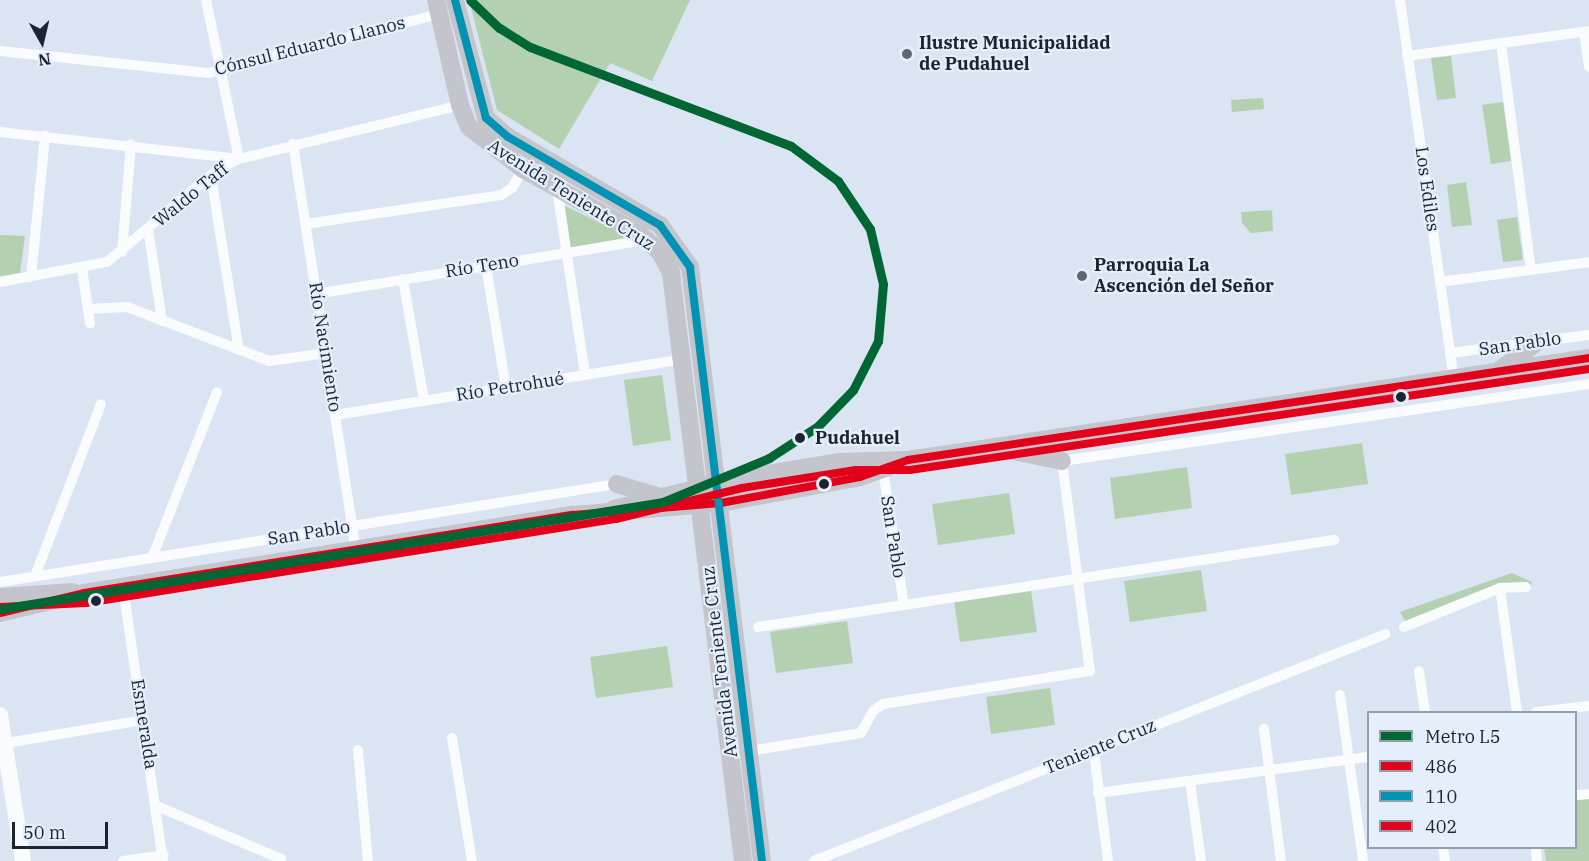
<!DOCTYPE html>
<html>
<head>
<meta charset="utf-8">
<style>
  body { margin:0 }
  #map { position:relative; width:1589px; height:861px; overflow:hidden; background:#dae4f2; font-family:"IBM Plex Serif",serif }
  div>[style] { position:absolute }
  .green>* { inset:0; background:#b3d1b1 }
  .street>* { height:10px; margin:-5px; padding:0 5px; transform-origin:5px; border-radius:5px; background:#f9fbfd }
  .secondary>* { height:16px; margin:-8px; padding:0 8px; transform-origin:8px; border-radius:8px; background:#f9fbfd }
  .primary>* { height:18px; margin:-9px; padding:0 9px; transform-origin:9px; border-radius:9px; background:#c4c4cc }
  .bus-1>* { height:8px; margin:-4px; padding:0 4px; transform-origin:4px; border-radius:4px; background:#e2001a }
  .bus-2>* { height:8px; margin:-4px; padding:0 4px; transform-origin:4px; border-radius:4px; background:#0093b3 }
  .bus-3>* { height:8px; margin:-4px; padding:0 4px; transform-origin:4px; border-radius:4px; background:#e2001a }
  .metro-1>* { height:9px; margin:-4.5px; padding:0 4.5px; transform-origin:4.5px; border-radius:4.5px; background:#063 }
  .dots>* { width:16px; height:16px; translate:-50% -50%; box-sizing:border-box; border:3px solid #e5effc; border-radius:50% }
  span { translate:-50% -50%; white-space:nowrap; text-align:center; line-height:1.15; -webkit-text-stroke:4.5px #e5effc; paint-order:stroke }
  .poi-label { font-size:18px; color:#1b2430; font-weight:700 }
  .left { translate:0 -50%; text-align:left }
  .street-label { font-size:18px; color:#1b2430 }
  .stop-label { font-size:18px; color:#1b2430; font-weight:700 }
  .legend { position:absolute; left:1367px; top:711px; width:210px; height:138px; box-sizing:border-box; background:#e5effc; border:2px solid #949eaa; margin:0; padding:8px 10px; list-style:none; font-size:18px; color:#1b2430 }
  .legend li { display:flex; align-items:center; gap:12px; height:30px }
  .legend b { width:30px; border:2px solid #949eaa }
  .north { position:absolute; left:12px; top:12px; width:60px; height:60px; -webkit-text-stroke:4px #e5effc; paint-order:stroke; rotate:172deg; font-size:16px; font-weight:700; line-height:24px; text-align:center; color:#1b2430 }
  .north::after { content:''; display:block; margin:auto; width:21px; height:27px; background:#1b2430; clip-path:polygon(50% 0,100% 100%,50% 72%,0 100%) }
  .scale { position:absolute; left:12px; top:822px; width:96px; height:27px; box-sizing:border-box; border:3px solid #1b2430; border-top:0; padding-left:8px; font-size:18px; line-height:21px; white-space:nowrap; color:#1b2430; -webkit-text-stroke:4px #e5effc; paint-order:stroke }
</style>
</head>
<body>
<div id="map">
  <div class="green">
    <i style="clip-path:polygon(469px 0,690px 0,652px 81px,610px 63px,559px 149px,497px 110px)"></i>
    <i style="clip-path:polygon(1451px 56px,1456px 98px,1437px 100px,1431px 58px)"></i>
    <i style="clip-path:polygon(1263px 98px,1264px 109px,1232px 112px,1231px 100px)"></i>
    <i style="clip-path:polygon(1503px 102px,1511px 161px,1491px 164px,1482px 105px)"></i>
    <i style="clip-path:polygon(1466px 182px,1472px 225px,1452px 227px,1447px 185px)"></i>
    <i style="clip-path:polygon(559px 203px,629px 237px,567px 249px)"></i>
    <i style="clip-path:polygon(1272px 210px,1273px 231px,1251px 233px,1242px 223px,1241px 212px)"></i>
    <i style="clip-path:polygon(1517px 217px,1523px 260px,1503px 262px,1497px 220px)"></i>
    <i style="clip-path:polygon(0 235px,25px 236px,20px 273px,0 276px)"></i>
    <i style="clip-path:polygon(662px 375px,671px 440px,633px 446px,624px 380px)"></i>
    <i style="clip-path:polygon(1362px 443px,1368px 484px,1291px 495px,1285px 454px)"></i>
    <i style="clip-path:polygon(1187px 467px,1192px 508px,1115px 519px,1110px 478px)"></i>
    <i style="clip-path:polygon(1009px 493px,1015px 534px,938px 545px,932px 504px)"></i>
    <i style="clip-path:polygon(1201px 570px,1207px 611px,1130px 622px,1124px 581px)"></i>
    <i style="clip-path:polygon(1512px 573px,1532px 582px,1529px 591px,1501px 588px,1406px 622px,1400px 612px)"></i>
    <i style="clip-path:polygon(1031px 591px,1037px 632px,960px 642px,954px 601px)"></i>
    <i style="clip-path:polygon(847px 621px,853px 663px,776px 673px,770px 632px)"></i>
    <i style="clip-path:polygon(667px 646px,673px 687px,596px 698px,590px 657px)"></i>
    <i style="clip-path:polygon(1050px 688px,1055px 725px,991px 734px,986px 697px)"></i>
    <i style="clip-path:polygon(1589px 799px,1589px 861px,1546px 861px,1544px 848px,1576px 848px,1576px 800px)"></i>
  </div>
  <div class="street">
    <i style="left:1400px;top:0;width:382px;rotate:81.9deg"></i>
    <i style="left:1584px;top:32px;width:35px;rotate:82deg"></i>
    <i style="left:1501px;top:43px;width:229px;rotate:82.5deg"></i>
    <i style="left:0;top:51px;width:210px;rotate:6deg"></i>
    <i style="left:209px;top:73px;width:237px;rotate:-14.4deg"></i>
    <i style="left:1407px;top:56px;width:184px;rotate:-7.8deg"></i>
    <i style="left:0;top:132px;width:241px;rotate:6.4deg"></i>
    <i style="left:239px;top:159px;width:162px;rotate:-101.7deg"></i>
    <i style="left:293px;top:144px;width:410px;rotate:81.2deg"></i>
    <i style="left:211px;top:176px;width:176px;rotate:80.9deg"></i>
    <i style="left:557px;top:189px;width:188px;rotate:81.4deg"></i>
    <i style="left:305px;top:224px;width:198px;rotate:-8.4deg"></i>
    <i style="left:501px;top:195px;width:13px;rotate:-32deg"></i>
    <i style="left:512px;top:188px;width:22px;rotate:-60deg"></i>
    <i style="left:148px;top:229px;width:93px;rotate:81.3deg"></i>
    <i style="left:122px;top:252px;width:108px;rotate:-85.2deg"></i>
    <i style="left:486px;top:266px;width:124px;rotate:80.7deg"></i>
    <i style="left:82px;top:269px;width:55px;rotate:81.6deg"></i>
    <i style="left:31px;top:277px;width:142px;rotate:-84.3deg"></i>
    <i style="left:403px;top:279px;width:124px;rotate:80.2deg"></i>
    <i style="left:0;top:282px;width:109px;rotate:-10.6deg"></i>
    <i style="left:107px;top:262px;width:143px;rotate:-39.9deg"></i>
    <i style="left:217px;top:170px;width:25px;rotate:-27deg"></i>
    <i style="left:239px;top:159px;width:228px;rotate:-13.7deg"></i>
    <i style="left:1440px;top:282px;width:150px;rotate:-7.6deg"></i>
    <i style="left:316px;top:294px;width:335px;rotate:-9.3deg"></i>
    <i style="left:88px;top:309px;width:39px;rotate:-3deg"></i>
    <i style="left:127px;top:307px;width:152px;rotate:20.8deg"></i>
    <i style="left:269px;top:361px;width:58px;rotate:-8deg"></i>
    <i style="left:1450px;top:353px;width:140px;rotate:-7.4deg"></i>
    <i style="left:335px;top:415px;width:353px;rotate:-9.1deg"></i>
    <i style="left:883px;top:470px;width:137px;rotate:81.2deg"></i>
    <i style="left:152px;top:558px;width:178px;rotate:-68.6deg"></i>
    <i style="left:35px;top:576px;width:184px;rotate:-69deg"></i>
    <i style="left:0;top:582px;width:625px;rotate:-9.03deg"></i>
    <i style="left:123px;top:587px;width:277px;rotate:81.7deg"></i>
    <i style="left:1500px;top:588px;width:125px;rotate:82.2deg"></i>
    <i style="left:758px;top:627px;width:583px;rotate:-8.59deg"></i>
    <i style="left:1404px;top:627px;width:104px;rotate:-22.1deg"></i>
    <i style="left:1500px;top:588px;width:26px;rotate:-2deg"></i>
    <i style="left:1419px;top:671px;width:41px;rotate:81.7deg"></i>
    <i style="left:1340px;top:695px;width:168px;rotate:82.1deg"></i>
    <i style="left:1536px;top:712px;width:53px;rotate:-6.5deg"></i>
    <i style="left:1264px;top:729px;width:133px;rotate:82.7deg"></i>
    <i style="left:452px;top:738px;width:125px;rotate:80.8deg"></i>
    <i style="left:0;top:744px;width:145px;rotate:-9.5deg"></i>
    <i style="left:358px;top:750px;width:111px;rotate:84.9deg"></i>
    <i style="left:749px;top:751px;width:113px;rotate:-9.1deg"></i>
    <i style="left:861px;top:733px;width:25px;rotate:-61deg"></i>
    <i style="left:873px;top:711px;width:12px;rotate:-35deg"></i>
    <i style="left:883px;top:704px;width:210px;rotate:-9.1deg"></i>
    <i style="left:1090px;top:671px;width:212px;rotate:-97.6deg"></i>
    <i style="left:1062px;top:461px;width:533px;rotate:-8.31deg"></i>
    <i style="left:1094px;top:752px;width:110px;rotate:82.7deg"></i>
    <i style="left:1190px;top:781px;width:81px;rotate:82.2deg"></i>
    <i style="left:1098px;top:793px;width:272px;rotate:-7.6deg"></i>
    <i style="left:1576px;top:795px;width:13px;rotate:-4deg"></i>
    <i style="left:157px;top:806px;width:135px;rotate:23.1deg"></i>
    <i style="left:1443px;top:848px;width:13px;rotate:81deg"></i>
    <i style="left:1536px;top:848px;width:13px;rotate:86deg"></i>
    <i style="left:123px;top:861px;width:41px;rotate:-8.3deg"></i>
    <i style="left:814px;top:861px;width:615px;rotate:-21.65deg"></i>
  </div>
  <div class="secondary">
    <i style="left:0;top:715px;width:148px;rotate:81deg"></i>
  </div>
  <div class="primary">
    <i style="left:436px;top:0;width:108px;rotate:77.1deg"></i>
    <i style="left:460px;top:105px;width:24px;rotate:68deg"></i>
    <i style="left:469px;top:127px;width:68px;rotate:37.9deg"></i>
    <i style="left:523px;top:169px;width:135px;rotate:29.2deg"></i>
    <i style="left:641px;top:235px;width:25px;rotate:42deg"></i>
    <i style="left:660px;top:252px;width:24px;rotate:62deg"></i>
    <i style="left:671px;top:273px;width:592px;rotate:83.02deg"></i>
    <i style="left:455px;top:0;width:122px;rotate:75.3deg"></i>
    <i style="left:486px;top:118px;width:29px;rotate:41deg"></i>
    <i style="left:508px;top:137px;width:176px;rotate:30.1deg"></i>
    <i style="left:660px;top:225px;width:52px;rotate:54.5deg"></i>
    <i style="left:690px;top:267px;width:598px;rotate:83.09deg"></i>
    <i style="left:1500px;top:370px;width:46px;rotate:-37.1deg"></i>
    <i style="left:1004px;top:449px;width:59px;rotate:11.7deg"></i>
    <i style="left:617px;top:484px;width:42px;rotate:16.7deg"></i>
    <i style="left:614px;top:509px;width:121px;rotate:-13.9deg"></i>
    <i style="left:731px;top:480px;width:109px;rotate:-9.5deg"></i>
    <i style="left:838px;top:462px;width:70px;rotate:-1.6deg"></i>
    <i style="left:908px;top:460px;width:689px;rotate:-8.52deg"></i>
    <i style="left:0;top:597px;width:73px;rotate:-3.9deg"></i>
    <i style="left:0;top:613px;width:86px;rotate:-13.4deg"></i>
    <i style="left:84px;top:593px;width:495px;rotate:-9.1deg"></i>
    <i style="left:573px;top:515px;width:148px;rotate:-4.6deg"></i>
    <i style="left:721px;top:503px;width:141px;rotate:-10.6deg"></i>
    <i style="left:860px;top:477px;width:41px;rotate:-19.7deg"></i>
  </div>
  <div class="bus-1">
    <i style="left:0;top:613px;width:86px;rotate:-13.4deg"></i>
    <i style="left:84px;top:593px;width:495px;rotate:-9.1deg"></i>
    <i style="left:573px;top:515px;width:148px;rotate:-4.6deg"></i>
    <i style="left:721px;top:503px;width:141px;rotate:-10.6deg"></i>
    <i style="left:860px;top:477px;width:51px;rotate:-19.5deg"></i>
    <i style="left:908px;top:460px;width:689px;rotate:-8.52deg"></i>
  </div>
  <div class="bus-2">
    <i style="left:455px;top:0;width:122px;rotate:75.3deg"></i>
    <i style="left:486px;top:118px;width:29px;rotate:41deg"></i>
    <i style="left:508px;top:137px;width:176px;rotate:30.1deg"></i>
    <i style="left:660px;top:225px;width:52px;rotate:54.5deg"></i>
    <i style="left:690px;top:267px;width:598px;rotate:83.09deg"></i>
  </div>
  <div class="bus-3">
    <i style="left:0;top:607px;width:86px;rotate:-2.7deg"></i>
    <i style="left:86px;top:603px;width:537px;rotate:-9.01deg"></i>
    <i style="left:616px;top:519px;width:130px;rotate:-13.8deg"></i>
    <i style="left:742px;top:488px;width:115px;rotate:-9deg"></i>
    <i style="left:856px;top:470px;width:54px"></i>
    <i style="left:910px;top:470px;width:686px;rotate:-8.46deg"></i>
  </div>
  <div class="metro-1">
    <i style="left:0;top:609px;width:672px;rotate:-9.17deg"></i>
    <i style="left:663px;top:502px;width:115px;rotate:-22.5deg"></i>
    <i style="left:769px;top:458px;width:59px;rotate:-33.1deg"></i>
    <i style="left:818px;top:426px;width:50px;rotate:-45.8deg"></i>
    <i style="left:853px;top:390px;width:55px;rotate:-63deg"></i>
    <i style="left:878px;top:341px;width:57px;rotate:-85deg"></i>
    <i style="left:883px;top:284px;width:57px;rotate:-103.3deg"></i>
    <i style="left:870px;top:229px;width:58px;rotate:-123.7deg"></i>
    <i style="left:838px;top:181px;width:59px;rotate:-143.3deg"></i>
    <i style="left:791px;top:146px;width:279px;rotate:-159.2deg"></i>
    <i style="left:530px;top:47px;width:36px;rotate:-148deg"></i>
    <i style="left:499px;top:28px;width:40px;rotate:-136deg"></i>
  </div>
  <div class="dots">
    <i style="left:907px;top:54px;background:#5e6774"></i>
    <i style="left:1082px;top:276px;background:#5e6774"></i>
    <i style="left:1401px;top:397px;background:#1b2430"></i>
    <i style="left:800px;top:438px;background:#1b2430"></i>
    <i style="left:824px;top:484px;background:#1b2430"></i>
    <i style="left:96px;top:601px;background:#1b2430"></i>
  </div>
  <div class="poi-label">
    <span class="left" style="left:919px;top:54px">Ilustre Municipalidad<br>de Pudahuel</span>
    <span class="left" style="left:1094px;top:276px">Parroquia La<br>Ascención del Señor</span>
  </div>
  <div class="street-label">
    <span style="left:310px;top:46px;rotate:-14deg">Cónsul Eduardo Llanos</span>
    <span style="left:1427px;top:189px;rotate:82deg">Los Ediles</span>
    <span style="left:191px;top:195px;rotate:-39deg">Waldo Taff</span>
    <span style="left:571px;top:195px;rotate:32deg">Avenida Teniente Cruz</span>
    <span style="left:482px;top:266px;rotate:-9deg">Río Teno</span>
    <span style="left:1520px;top:344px;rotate:-8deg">San Pablo</span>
    <span style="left:325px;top:347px;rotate:81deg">Río Nacimiento</span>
    <span style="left:510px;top:387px;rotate:-9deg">Río Petrohué</span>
    <span style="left:309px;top:533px;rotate:-9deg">San Pablo</span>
    <span style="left:893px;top:537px;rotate:81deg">San Pablo</span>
    <span style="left:720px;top:662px;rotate:-97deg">Avenida Teniente Cruz</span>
    <span style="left:144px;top:724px;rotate:81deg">Esmeralda</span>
    <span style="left:1100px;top:747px;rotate:-22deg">Teniente Cruz</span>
  </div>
  <div class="stop-label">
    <span class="left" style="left:815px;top:438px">Pudahuel</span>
  </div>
  <ul class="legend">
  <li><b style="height:8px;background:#063"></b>Metro L5</li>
  <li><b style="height:8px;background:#e2001a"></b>486</li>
  <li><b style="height:8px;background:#0093b3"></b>110</li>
  <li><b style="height:8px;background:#e2001a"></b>402</li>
  </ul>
  <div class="north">N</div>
  <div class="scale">50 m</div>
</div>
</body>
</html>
